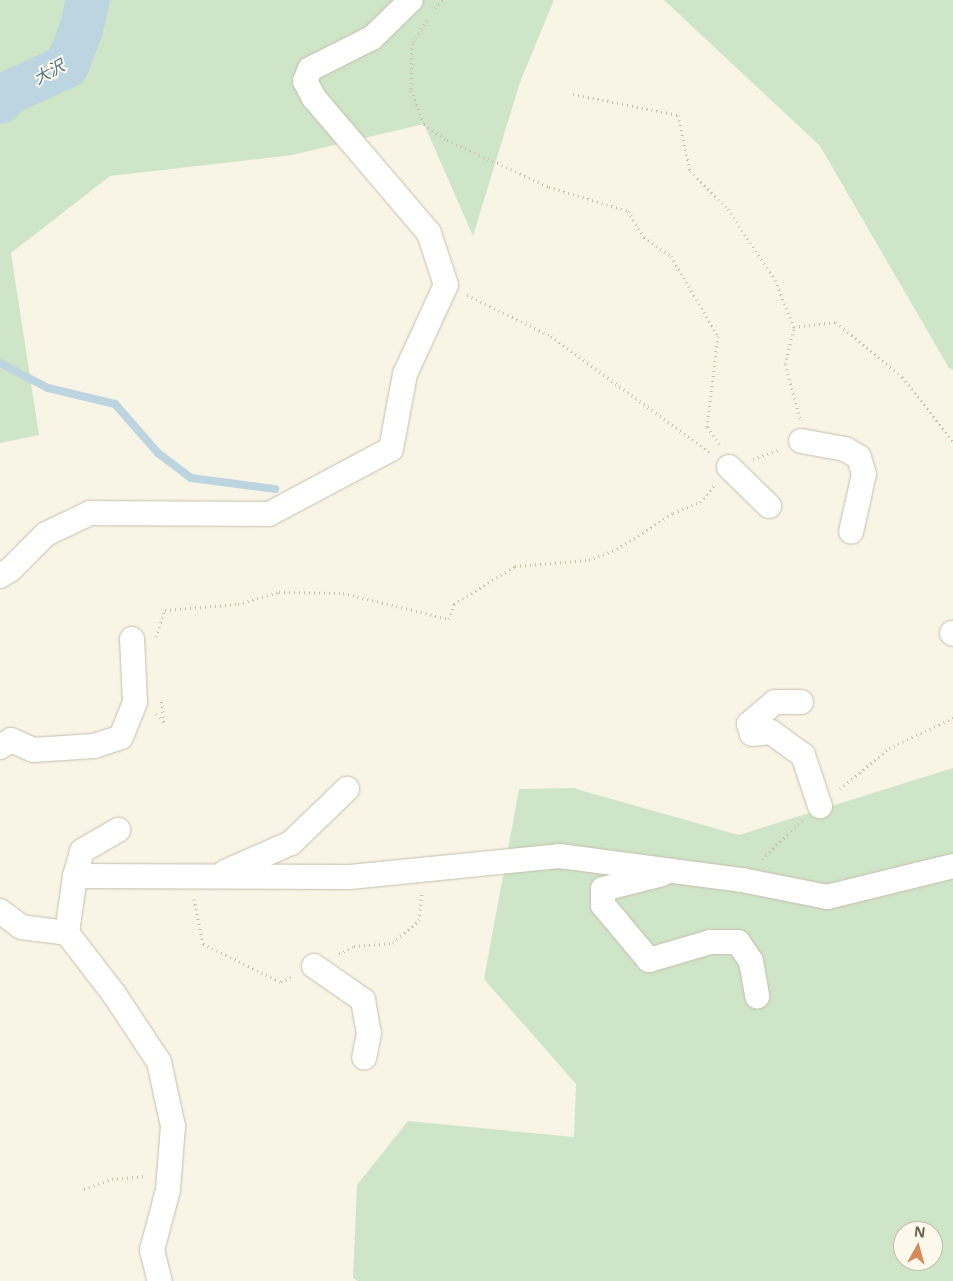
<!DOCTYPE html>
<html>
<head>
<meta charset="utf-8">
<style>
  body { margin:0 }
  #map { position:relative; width:953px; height:1281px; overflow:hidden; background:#f9f5e6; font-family:"Noto Sans","Noto Sans JP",sans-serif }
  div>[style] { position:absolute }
  .green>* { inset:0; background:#cee5c7 }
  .stream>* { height:8px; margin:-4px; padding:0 4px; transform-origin:4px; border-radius:4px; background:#bdd5e0 }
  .river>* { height:44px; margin:-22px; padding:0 22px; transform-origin:22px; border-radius:22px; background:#bdd5e0 }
  .path>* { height:3px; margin-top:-1.5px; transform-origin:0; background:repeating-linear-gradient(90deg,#cfbca5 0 1px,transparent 0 5px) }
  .roads { filter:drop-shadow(0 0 1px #c7bcac) drop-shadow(0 0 1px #c7bcac) }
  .minor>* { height:24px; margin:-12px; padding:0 12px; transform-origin:12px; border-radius:12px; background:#fff }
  span { translate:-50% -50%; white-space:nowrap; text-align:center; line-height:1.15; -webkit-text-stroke:4px #fcf9ec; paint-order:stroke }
  .water-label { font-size:16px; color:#4f7486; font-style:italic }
  .north { position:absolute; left:893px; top:1221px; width:50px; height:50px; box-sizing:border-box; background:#fcf9ec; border:1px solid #c4bbad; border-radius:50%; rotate:7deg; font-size:14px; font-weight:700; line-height:20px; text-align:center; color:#6f5f4e }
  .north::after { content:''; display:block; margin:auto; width:18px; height:22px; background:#d38a5c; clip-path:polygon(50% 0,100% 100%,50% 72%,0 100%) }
</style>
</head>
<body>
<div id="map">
  <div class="green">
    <i style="clip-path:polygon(0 0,554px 0,520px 82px,473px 236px,424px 124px,292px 155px,110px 176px,11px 253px,39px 435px,0 443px)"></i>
    <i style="clip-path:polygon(664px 0,953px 0,953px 370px,949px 368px,820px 146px)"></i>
    <i style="clip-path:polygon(evenodd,953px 768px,953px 1281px,358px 1281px,353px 1278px,357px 1185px,408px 1121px,574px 1137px,576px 1084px,484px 979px,519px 789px,573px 788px,739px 835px,953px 768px,903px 1231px,933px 1231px,933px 1261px,903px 1261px,903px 1231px)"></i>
  </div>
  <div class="stream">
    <i style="left:0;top:363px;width:54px;rotate:27.5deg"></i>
    <i style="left:48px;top:388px;width:69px;rotate:13.4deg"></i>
    <i style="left:115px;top:404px;width:65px;rotate:48.7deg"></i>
    <i style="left:158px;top:453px;width:41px;rotate:37.1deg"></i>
    <i style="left:191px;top:478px;width:85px;rotate:7.5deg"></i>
  </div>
  <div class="river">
    <i style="left:0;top:102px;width:12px;rotate:-48deg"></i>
    <i style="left:8px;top:93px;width:65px;rotate:-24.6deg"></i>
    <i style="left:67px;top:66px;width:39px;rotate:-69deg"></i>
    <i style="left:81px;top:30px;width:31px;rotate:-77deg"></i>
  </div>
  <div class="path">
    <i style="left:435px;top:8px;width:12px;rotate:-42deg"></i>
    <i style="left:427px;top:20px;width:27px;rotate:123deg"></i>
    <i style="left:412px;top:43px;width:47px;rotate:91.2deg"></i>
    <i style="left:411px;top:90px;width:36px;rotate:69deg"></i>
    <i style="left:424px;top:124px;width:28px;rotate:35deg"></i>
    <i style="left:447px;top:140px;width:112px;rotate:24.7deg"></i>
    <i style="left:549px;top:187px;width:83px;rotate:16.9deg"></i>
    <i style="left:628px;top:211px;width:31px;rotate:58deg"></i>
    <i style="left:644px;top:237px;width:33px;rotate:35deg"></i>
    <i style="left:671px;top:256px;width:93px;rotate:59.6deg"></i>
    <i style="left:718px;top:336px;width:92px;rotate:96.9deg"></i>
    <i style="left:707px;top:427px;width:22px;rotate:54deg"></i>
    <i style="left:573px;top:94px;width:107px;rotate:11.3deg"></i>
    <i style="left:678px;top:115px;width:57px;rotate:77.9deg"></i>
    <i style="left:690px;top:171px;width:54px;rotate:45deg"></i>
    <i style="left:728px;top:209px;width:85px;rotate:56.5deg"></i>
    <i style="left:775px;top:280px;width:51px;rotate:68deg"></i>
    <i style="left:467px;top:295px;width:93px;rotate:26deg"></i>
    <i style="left:551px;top:336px;width:197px;rotate:36.3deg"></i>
    <i style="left:800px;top:418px;width:56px;rotate:-105.5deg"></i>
    <i style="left:785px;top:364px;width:38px;rotate:-76deg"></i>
    <i style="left:794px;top:327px;width:42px;rotate:-6.8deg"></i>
    <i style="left:836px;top:322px;width:86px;rotate:39.8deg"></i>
    <i style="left:902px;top:377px;width:82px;rotate:51.4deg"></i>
    <i style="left:753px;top:459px;width:29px;rotate:-20deg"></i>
    <i style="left:156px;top:637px;width:28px;rotate:-72deg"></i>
    <i style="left:165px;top:610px;width:73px;rotate:-4.7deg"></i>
    <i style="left:238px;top:604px;width:43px;rotate:-16.3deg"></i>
    <i style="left:279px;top:592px;width:64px;rotate:0.9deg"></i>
    <i style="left:343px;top:593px;width:109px;rotate:13.8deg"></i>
    <i style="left:449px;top:619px;width:16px;rotate:-72deg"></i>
    <i style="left:454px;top:604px;width:72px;rotate:-31.9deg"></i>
    <i style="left:515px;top:566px;width:74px;rotate:-4.6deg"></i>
    <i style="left:589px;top:560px;width:30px;rotate:-21deg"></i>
    <i style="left:617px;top:549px;width:67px;rotate:-32.7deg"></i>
    <i style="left:673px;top:513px;width:29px;rotate:-22deg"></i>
    <i style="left:700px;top:502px;width:21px;rotate:-49deg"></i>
    <i style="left:156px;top:714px;width:11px;rotate:45deg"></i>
    <i style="left:164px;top:722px;width:24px;rotate:-97deg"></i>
    <i style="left:840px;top:789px;width:64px;rotate:-39.9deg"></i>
    <i style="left:889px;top:748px;width:71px;rotate:-25.1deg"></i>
    <i style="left:762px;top:859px;width:56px;rotate:-44.3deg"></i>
    <i style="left:194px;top:899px;width:46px;rotate:78.7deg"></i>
    <i style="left:203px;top:944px;width:87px;rotate:26deg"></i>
    <i style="left:281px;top:982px;width:13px;rotate:-27deg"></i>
    <i style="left:339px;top:954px;width:17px;rotate:-28deg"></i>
    <i style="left:354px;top:946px;width:39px;rotate:-4deg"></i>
    <i style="left:393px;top:943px;width:35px;rotate:-41deg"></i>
    <i style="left:419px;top:920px;width:28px;rotate:-84deg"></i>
    <i style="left:84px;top:1189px;width:30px;rotate:-20deg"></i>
    <i style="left:112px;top:1179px;width:34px;rotate:-5deg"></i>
  </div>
  <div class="roads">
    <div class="minor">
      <i style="left:801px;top:441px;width:45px;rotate:10.3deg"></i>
      <i style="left:845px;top:449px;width:16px;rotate:30deg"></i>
      <i style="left:859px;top:457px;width:18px;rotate:74deg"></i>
      <i style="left:864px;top:474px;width:59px;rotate:102.6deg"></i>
      <i style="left:729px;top:467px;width:56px;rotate:44.3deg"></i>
      <i style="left:0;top:576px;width:13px;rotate:-32deg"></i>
      <i style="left:11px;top:569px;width:49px;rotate:-45deg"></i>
      <i style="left:46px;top:534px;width:49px;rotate:-25.5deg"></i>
      <i style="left:90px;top:513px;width:179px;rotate:0.3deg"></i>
      <i style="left:269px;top:514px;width:138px;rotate:-28deg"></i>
      <i style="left:391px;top:449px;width:76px;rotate:-79.4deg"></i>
      <i style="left:405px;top:374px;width:98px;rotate:-65.3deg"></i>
      <i style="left:446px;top:285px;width:55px;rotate:-108.1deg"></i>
      <i style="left:429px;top:233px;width:177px;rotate:-130.4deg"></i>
      <i style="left:314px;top:98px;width:19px;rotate:-118deg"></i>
      <i style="left:305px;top:81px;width:13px;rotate:-67deg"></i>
      <i style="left:310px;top:69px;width:69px;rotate:-26.6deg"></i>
      <i style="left:372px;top:38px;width:54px;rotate:-44.3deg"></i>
      <i style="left:952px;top:633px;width:1px;rotate:45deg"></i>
      <i style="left:801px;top:702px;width:26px;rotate:180deg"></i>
      <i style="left:775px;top:702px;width:34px;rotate:140deg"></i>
      <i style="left:749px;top:724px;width:10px;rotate:73deg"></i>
      <i style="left:752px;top:734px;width:19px;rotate:-6deg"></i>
      <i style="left:771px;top:732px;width:39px;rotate:36deg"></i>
      <i style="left:803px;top:755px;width:54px;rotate:71.6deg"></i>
      <i style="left:0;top:747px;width:13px;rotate:-32deg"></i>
      <i style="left:11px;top:740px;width:24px;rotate:24deg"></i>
      <i style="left:33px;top:750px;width:61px;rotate:-3.8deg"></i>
      <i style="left:94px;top:746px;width:28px;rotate:-18deg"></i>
      <i style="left:121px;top:737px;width:38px;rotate:-68deg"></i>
      <i style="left:135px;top:702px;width:63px;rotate:-92.7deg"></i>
      <i style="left:225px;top:872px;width:72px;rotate:-23.7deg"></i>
      <i style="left:291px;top:843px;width:78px;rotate:-44deg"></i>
      <i style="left:662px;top:874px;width:61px;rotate:165.7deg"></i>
      <i style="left:603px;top:889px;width:16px;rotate:90deg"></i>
      <i style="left:603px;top:905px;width:72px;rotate:50.1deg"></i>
      <i style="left:649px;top:960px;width:64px;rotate:-16.4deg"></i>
      <i style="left:710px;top:942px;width:28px"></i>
      <i style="left:738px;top:942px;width:23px;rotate:56deg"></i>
      <i style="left:751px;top:961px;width:36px;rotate:80deg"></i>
      <i style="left:75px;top:876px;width:26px;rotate:-74deg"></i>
      <i style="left:82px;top:851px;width:42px;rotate:-30.3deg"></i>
      <i style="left:0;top:911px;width:26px;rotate:37deg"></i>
      <i style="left:21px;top:927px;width:46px;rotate:7.4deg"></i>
      <i style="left:67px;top:933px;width:77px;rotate:52.4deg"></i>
      <i style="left:114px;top:994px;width:82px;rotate:56.5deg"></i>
      <i style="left:159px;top:1062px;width:66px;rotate:77.7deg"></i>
      <i style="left:173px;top:1126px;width:64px;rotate:94.5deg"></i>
      <i style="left:168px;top:1190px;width:62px;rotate:104.9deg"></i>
      <i style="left:152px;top:1250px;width:32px;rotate:76deg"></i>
      <i style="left:67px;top:933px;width:58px;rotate:-82deg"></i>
      <i style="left:75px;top:876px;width:275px;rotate:0.2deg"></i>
      <i style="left:350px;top:877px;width:210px;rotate:-5.7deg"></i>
      <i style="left:559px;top:856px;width:185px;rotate:7.5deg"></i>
      <i style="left:742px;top:880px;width:87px;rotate:11.3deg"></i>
      <i style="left:827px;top:897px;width:130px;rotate:-13.8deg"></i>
      <i style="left:314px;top:966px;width:60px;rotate:34.8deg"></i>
      <i style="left:363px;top:1000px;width:34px;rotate:80deg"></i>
      <i style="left:369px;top:1033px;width:25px;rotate:101deg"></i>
    </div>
  </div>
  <div class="water-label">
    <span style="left:49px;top:72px;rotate:-29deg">大沢</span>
  </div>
  <div class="north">N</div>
</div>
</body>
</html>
